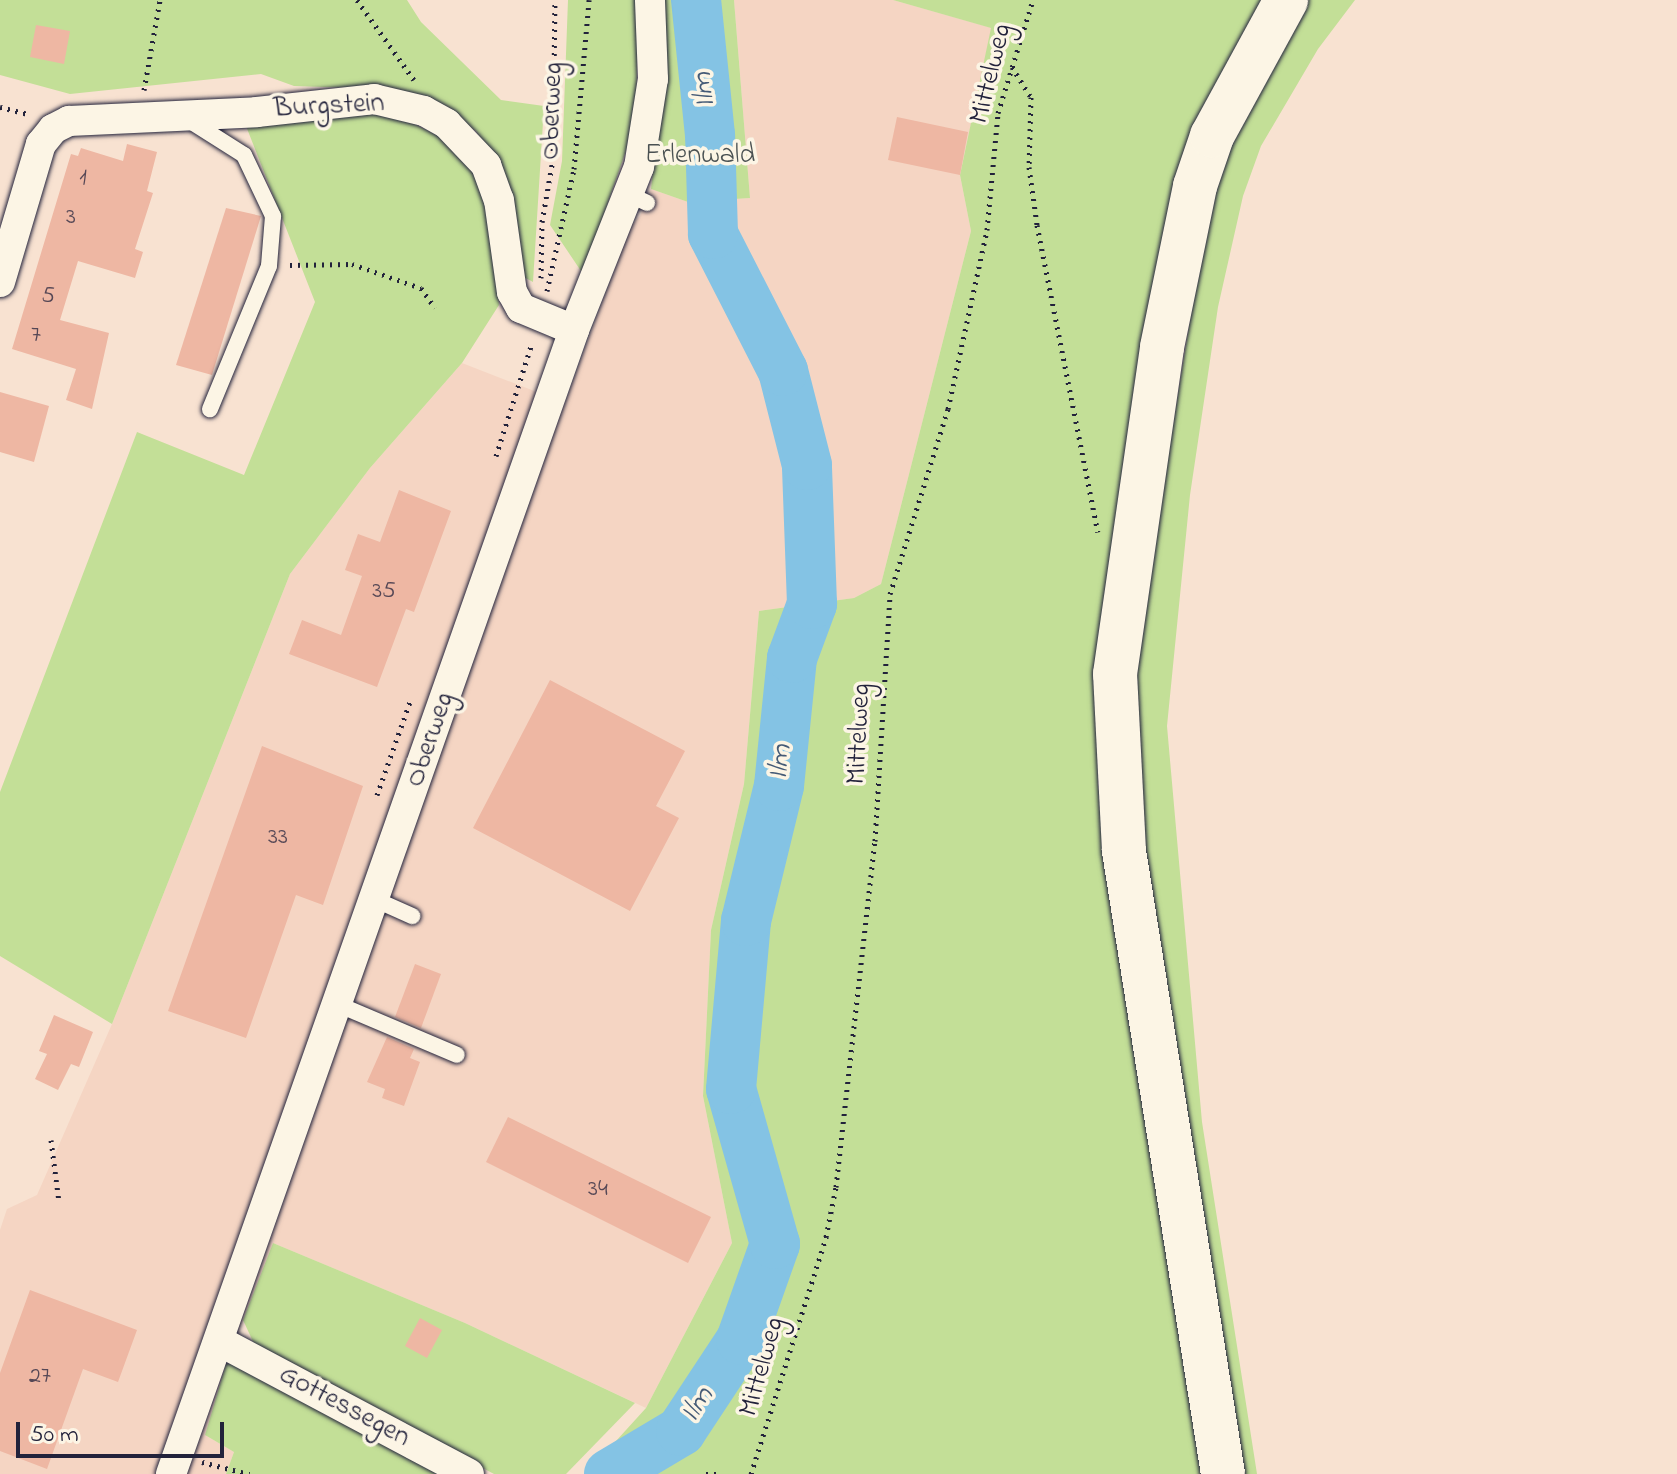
<!DOCTYPE html>
<html>
<head>
<meta charset="utf-8">
<style>
  body { margin:0 }
  #map { position:relative; width:1677px; height:1474px; overflow:hidden; background:#f8e2d1; font-family:"Indie Flower",sans-serif }
  div>[style] { position:absolute }
  .built>* { inset:0; background:#f5d5c3 }
  .green>* { inset:0; background:#c3df97 }
  .river>* { height:50px; margin:-25px; padding:0 25px; transform-origin:25px; border-radius:25px; background:#84c3e4 }
  .building>* { inset:0; background:#eeb7a3 }
  .path>* { height:5px; margin-top:-2.5px; transform-origin:0; background:repeating-linear-gradient(90deg,#22223b 0 2px,transparent 0 8px) }
  .roads { filter:drop-shadow(0 0 2px #22223b) drop-shadow(0 0 2px #22223b) }
  .service>* { height:16px; margin:-8px; padding:0 8px; transform-origin:8px; border-radius:8px; background:#fcf5e5 }
  .minor>* { height:30px; margin:-15px; padding:0 15px; transform-origin:15px; border-radius:15px; background:#fcf5e5 }
  .secondary>* { height:44px; margin:-22px; padding:0 22px; transform-origin:22px; border-radius:22px; background:#fcf5e5 }
  span { translate:-50% -50%; white-space:nowrap; text-align:center; line-height:1.15; -webkit-text-stroke:7px #fcf5e5; paint-order:stroke }
  .number-label { font-size:24px; color:#554755 }
  .number-label span { -webkit-text-stroke-width:0 }
  .street-label { font-size:28px; color:#22223b }
  .park-label { font-size:28px; color:#4a5152 }
  .water-label { font-size:30px; color:#445a76; font-style:italic }
  .scale { position:absolute; left:16px; top:1422px; width:208px; height:36px; box-sizing:border-box; border:4px solid #22223b; border-top:0; padding-left:10px; font-size:24px; line-height:28px; white-space:nowrap; color:#22223b; -webkit-text-stroke:6px #fcf5e5; paint-order:stroke }
</style>
</head>
<body>
<div id="map">
  <div class="built">
    <i style="clip-path:polygon(734px 0,893px 0,992px 28px,960px 175px,971px 231px,881px 584px,854px 598px,759px 611px,744px 784px,711px 930px,703px 1096px,732px 1243px,646px 1408px,465px 1323px,273px 1243px,226px 1364px,205px 1435px,234px 1452px,226px 1474px,0 1474px,0 1230px,7px 1209px,37px 1195px,112px 1024px,290px 574px,370px 468px,462px 363px,565px 403px,630px 227px,640px 216px,651px 189px,688px 202px,750px 198px)"></i>
  </div>
  <div class="green">
    <i style="clip-path:polygon(0 0,407px 0,421px 22px,501px 100px,544px 106px,533px 282px,520px 275px,498px 164px,476px 131px,429px 101px,385px 89px,294px 86px,261px 74px,70px 94px,0 75px)"></i>
    <i style="clip-path:polygon(568px 0,638px 0,636px 122px,583px 274px,550px 225px,562px 161px)"></i>
    <i style="clip-path:polygon(660px 0,734px 0,750px 198px,688px 202px,651px 189px,663px 76px)"></i>
    <i style="clip-path:polygon(893px 0,1266px 0,1208px 103px,1097px 703px,1098px 784px,1111px 879px,1205px 1474px,586px 1474px,646px 1408px,732px 1243px,703px 1096px,711px 930px,744px 784px,759px 611px,854px 598px,881px 584px,971px 231px,960px 175px,991px 28px)"></i>
    <i style="clip-path:polygon(1305px 0,1355px 0,1318px 49px,1261px 146px,1243px 196px,1218px 307px,1190px 495px,1167px 726px,1202px 1122px,1257px 1474px,1240px 1474px,1135px 799px,1134px 663px,1213px 180px)"></i>
    <i style="clip-path:polygon(390px 112px,461px 147px,487px 190px,499px 305px,462px 363px,370px 468px,290px 574px,112px 1024px,0 956px,0 792px,137px 432px,244px 475px,315px 302px,244px 121px)"></i>
    <i style="clip-path:polygon(273px 1243px,465px 1323px,635px 1403px,566px 1474px,494px 1474px,256px 1348px,243px 1320px)"></i>
    <i style="clip-path:polygon(237px 1362px,445px 1474px,226px 1474px,234px 1452px,205px 1435px,226px 1364px)"></i>
  </div>
  <div class="river">
    <i style="left:609px;top:1474px;width:84px;rotate:-30.8deg"></i>
    <i style="left:681px;top:1431px;width:109px;rotate:-56.6deg"></i>
    <i style="left:741px;top:1340px;width:102px;rotate:-70.5deg"></i>
    <i style="left:775px;top:1244px;width:161px;rotate:-105.8deg"></i>
    <i style="left:731px;top:1089px;width:169px;rotate:-84.9deg"></i>
    <i style="left:746px;top:921px;width:139px;rotate:-76.3deg"></i>
    <i style="left:779px;top:786px;width:129px;rotate:-84.2deg"></i>
    <i style="left:792px;top:658px;width:58px;rotate:-69.7deg"></i>
    <i style="left:812px;top:604px;width:139px;rotate:-92.1deg"></i>
    <i style="left:807px;top:465px;width:97px;rotate:-104.3deg"></i>
    <i style="left:783px;top:371px;width:154px;rotate:-117.1deg"></i>
    <i style="left:713px;top:234px;width:99px;rotate:-91.7deg"></i>
    <i style="left:710px;top:135px;width:136px;rotate:-95.9deg"></i>
  </div>
  <div class="building">
    <i style="clip-path:polygon(36px 25px,70px 31px,64px 64px,30px 57px)"></i>
    <i style="clip-path:polygon(897px 117px,968px 132px,960px 175px,888px 160px)"></i>
    <i style="clip-path:polygon(127px 144px,157px 152px,147px 191px,153px 193px,135px 249px,143px 252px,135px 278px,78px 261px,60px 320px,109px 333px,92px 409px,66px 400px,76px 369px,12px 349px,71px 154px,78px 156px,81px 148px,123px 161px)"></i>
    <i style="clip-path:polygon(226px 208px,261px 216px,212px 375px,176px 365px)"></i>
    <i style="clip-path:polygon(0 392px,49px 406px,34px 462px,0 452px)"></i>
    <i style="clip-path:polygon(399px 490px,451px 511px,414px 612px,406px 609px,377px 687px,289px 654px,302px 620px,341px 635px,362px 576px,345px 570px,358px 534px,380px 542px)"></i>
    <i style="clip-path:polygon(550px 680px,685px 751px,656px 806px,679px 818px,630px 911px,473px 828px)"></i>
    <i style="clip-path:polygon(262px 746px,363px 786px,323px 905px,296px 895px,246px 1038px,168px 1011px)"></i>
    <i style="clip-path:polygon(415px 964px,441px 974px,421px 1028px,395px 1017px)"></i>
    <i style="clip-path:polygon(54px 1015px,93px 1032px,79px 1067px,71px 1064px,58px 1090px,35px 1079px,47px 1054px,39px 1051px)"></i>
    <i style="clip-path:polygon(387px 1037px,414px 1049px,410px 1058px,420px 1062px,404px 1106px,382px 1098px,385px 1089px,367px 1082px)"></i>
    <i style="clip-path:polygon(508px 1117px,711px 1217px,688px 1263px,486px 1162px)"></i>
    <i style="clip-path:polygon(30px 1290px,137px 1330px,118px 1382px,83px 1369px,47px 1469px,0 1451px,0 1373px)"></i>
    <i style="clip-path:polygon(420px 1318px,442px 1330px,427px 1358px,405px 1346px)"></i>
  </div>
  <div class="path">
    <i style="left:357px;top:0;width:98px;rotate:54.5deg"></i>
    <i style="left:1012px;top:67px;width:36px;rotate:58deg"></i>
    <i style="left:1031px;top:97px;width:70px;rotate:91.6deg"></i>
    <i style="left:1029px;top:167px;width:59px;rotate:82.1deg"></i>
    <i style="left:1037px;top:225px;width:313px;rotate:78.8deg"></i>
    <i style="left:144px;top:90px;width:91px;rotate:-79.9deg"></i>
    <i style="left:0;top:107px;width:30px;rotate:14deg"></i>
    <i style="left:290px;top:265px;width:62px;rotate:-0.9deg"></i>
    <i style="left:352px;top:264px;width:73px;rotate:19.2deg"></i>
    <i style="left:421px;top:288px;width:24px;rotate:55deg"></i>
    <i style="left:541px;top:278px;width:56px;rotate:-89deg"></i>
    <i style="left:542px;top:222px;width:64px;rotate:-80.1deg"></i>
    <i style="left:553px;top:159px;width:159px;rotate:-89.3deg"></i>
    <i style="left:547px;top:291px;width:125px;rotate:-77.5deg"></i>
    <i style="left:574px;top:169px;width:170px;rotate:-84.9deg"></i>
    <i style="left:496px;top:456px;width:119px;rotate:-72.3deg"></i>
    <i style="left:377px;top:795px;width:102px;rotate:-70.5deg"></i>
    <i style="left:51px;top:1140px;width:63px;rotate:82.6deg"></i>
    <i style="left:202px;top:1462px;width:49px;rotate:14.3deg"></i>
    <i style="left:706px;top:1474px;width:13px"></i>
    <i style="left:751px;top:1474px;width:249px;rotate:-72.4deg"></i>
    <i style="left:826px;top:1237px;width:51px;rotate:-78.7deg"></i>
    <i style="left:836px;top:1187px;width:348px;rotate:-83.6deg"></i>
    <i style="left:875px;top:841px;width:247px;rotate:-86.5deg"></i>
    <i style="left:890px;top:594px;width:194px;rotate:-72.6deg"></i>
    <i style="left:948px;top:409px;width:183px;rotate:-77.7deg"></i>
    <i style="left:987px;top:230px;width:118px;rotate:-84.6deg"></i>
    <i style="left:998px;top:113px;width:118px;rotate:-72.8deg"></i>
  </div>
  <div class="roads">
    <div class="service">
      <i style="left:184px;top:117px;width:71px;rotate:32.3deg"></i>
      <i style="left:244px;top:155px;width:68px;rotate:64.6deg"></i>
      <i style="left:273px;top:216px;width:50px;rotate:94.6deg"></i>
      <i style="left:269px;top:266px;width:155px;rotate:112.4deg"></i>
      <i style="left:628px;top:194px;width:21px;rotate:25deg"></i>
      <i style="left:374px;top:899px;width:42px;rotate:24.1deg"></i>
      <i style="left:337px;top:1004px;width:130px;rotate:23deg"></i>
    </div>
    <div class="minor">
      <i style="left:0;top:282px;width:144px;rotate:-73.5deg"></i>
      <i style="left:41px;top:144px;width:19px;rotate:-51deg"></i>
      <i style="left:53px;top:129px;width:18px;rotate:-27deg"></i>
      <i style="left:69px;top:121px;width:188px;rotate:-2.7deg"></i>
      <i style="left:257px;top:112px;width:118px;rotate:-6.3deg"></i>
      <i style="left:374px;top:99px;width:51px;rotate:13.5deg"></i>
      <i style="left:424px;top:111px;width:26px;rotate:29deg"></i>
      <i style="left:447px;top:124px;width:57px;rotate:46.4deg"></i>
      <i style="left:486px;top:165px;width:37px;rotate:70deg"></i>
      <i style="left:499px;top:200px;width:93px;rotate:82deg"></i>
      <i style="left:512px;top:292px;width:18px;rotate:61deg"></i>
      <i style="left:521px;top:308px;width:57px;rotate:22.5deg"></i>
      <i style="left:219px;top:1341px;width:283px;rotate:28deg"></i>
      <i style="left:171px;top:1474px;width:1213px;rotate:-70.59deg"></i>
      <i style="left:574px;top:330px;width:175px;rotate:-68.3deg"></i>
      <i style="left:639px;top:167px;width:89px;rotate:-81deg"></i>
      <i style="left:653px;top:79px;width:79px;rotate:-92.2deg"></i>
    </div>
    <div class="secondary">
      <i style="left:1223px;top:1474px;width:631px;rotate:-99.03deg"></i>
      <i style="left:1124px;top:851px;width:177px;rotate:-92.9deg"></i>
      <i style="left:1115px;top:674px;width:330px;rotate:-81.8deg"></i>
      <i style="left:1162px;top:347px;width:164px;rotate:-78.4deg"></i>
      <i style="left:1195px;top:186px;width:53px;rotate:-71.2deg"></i>
      <i style="left:1212px;top:136px;width:155px;rotate:-61.4deg"></i>
    </div>
  </div>
  <div class="number-label">
    <span style="left:83px;top:179px">1</span>
    <span style="left:71px;top:218px">3</span>
    <span style="left:48px;top:297px">5</span>
    <span style="left:36px;top:336px">7</span>
    <span style="left:384px;top:592px">35</span>
    <span style="left:278px;top:838px">33</span>
    <span style="left:598px;top:1190px">34</span>
    <span style="left:40px;top:1377px">27</span>
  </div>
  <div class="street-label">
    <span style="left:992px;top:74px;rotate:-76deg">Mittelweg</span>
    <span style="left:329px;top:107px;rotate:-3deg">Burgstein</span>
    <span style="left:553px;top:111px;rotate:-88deg">Oberweg</span>
    <span style="left:860px;top:734px;rotate:-87deg">Mittelweg</span>
    <span style="left:431px;top:740px;rotate:-71deg">Oberweg</span>
    <span style="left:763px;top:1367px;rotate:-74deg">Mittelweg</span>
    <span style="left:344px;top:1407px;rotate:28deg">Gottessegen</span>
  </div>
  <div class="park-label">
    <span style="left:700px;top:156px">Erlenwald</span>
  </div>
  <div class="water-label">
    <span style="left:705px;top:90px;rotate:-96deg">Ilm</span>
    <span style="left:781px;top:762px;rotate:-83deg">Ilm</span>
    <span style="left:698px;top:1405px;rotate:-56deg">Ilm</span>
  </div>
  <div class="scale">50 m</div>
</div>
</body>
</html>
